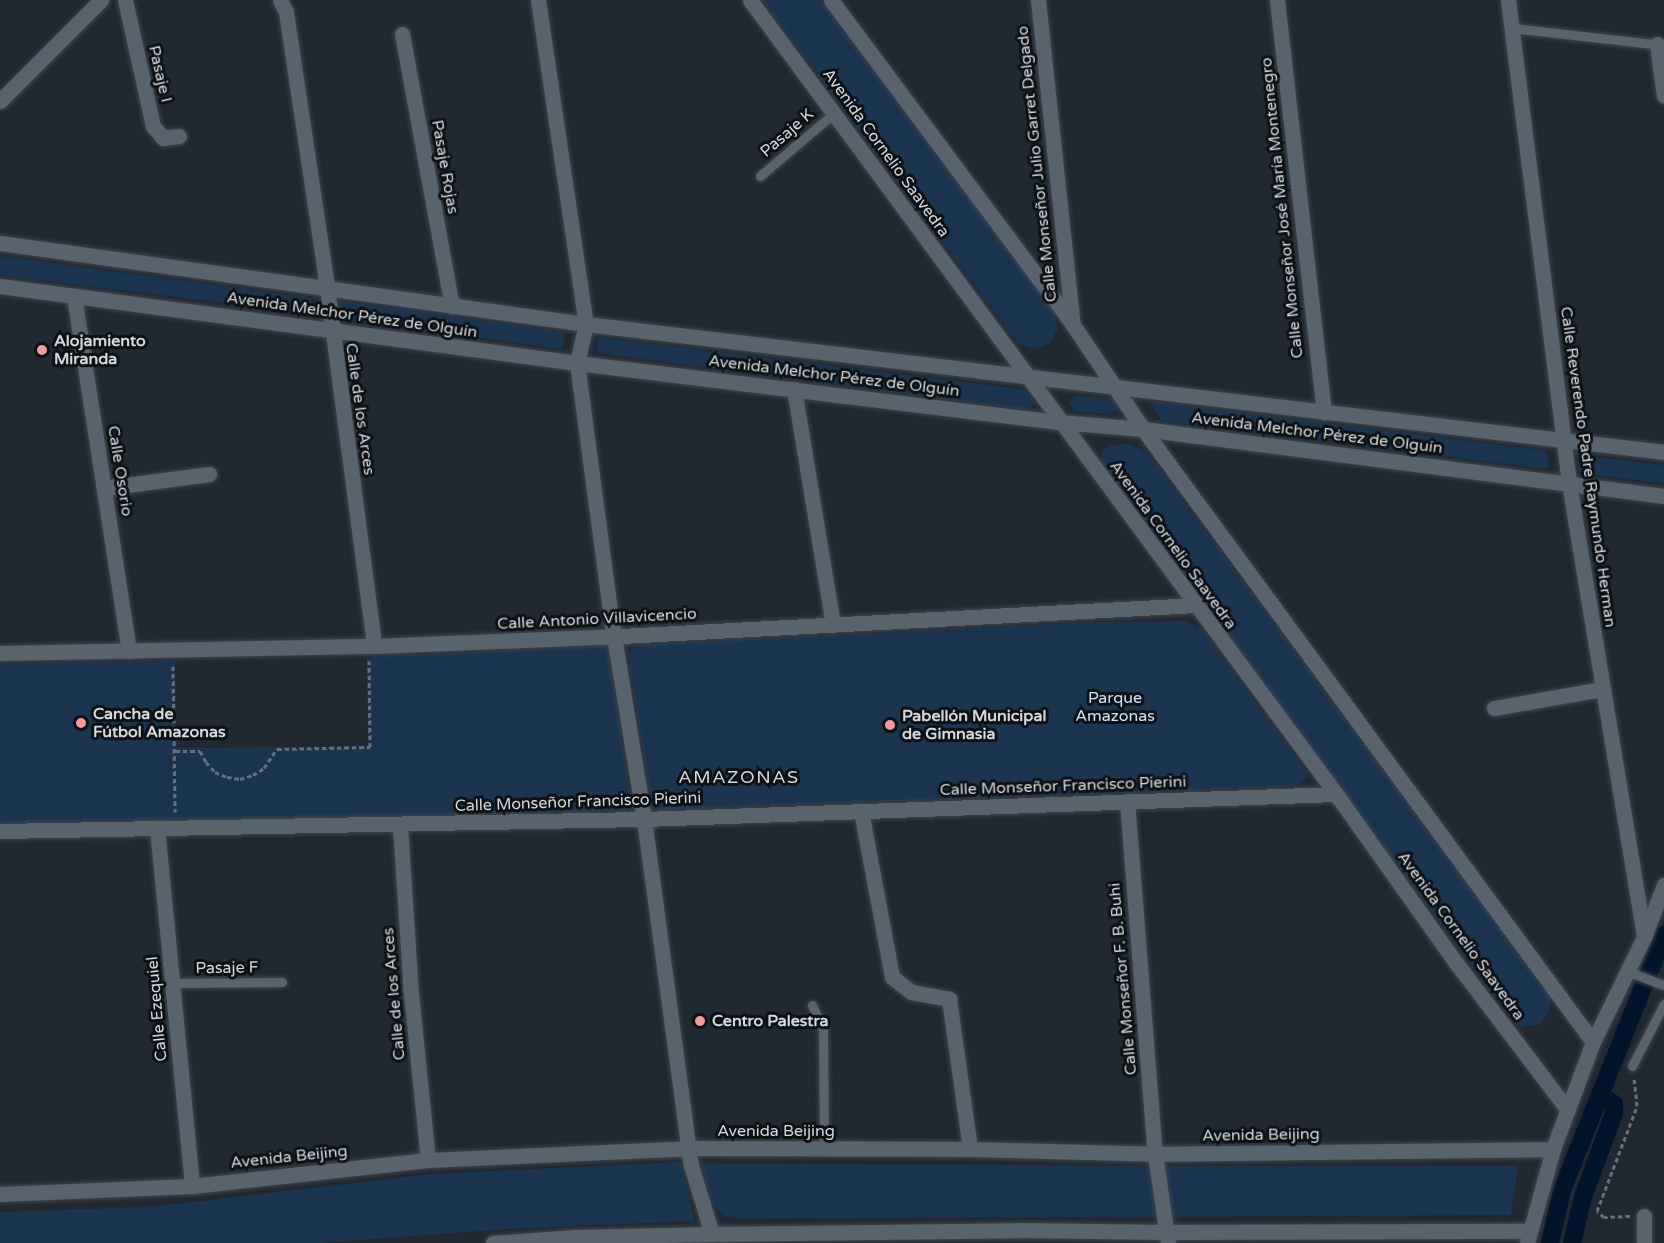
<!DOCTYPE html>
<html>
<head>
<meta charset="utf-8">
<style>
  body { margin:0 }
  #map { position:relative; width:1664px; height:1243px; overflow:hidden; background:#202831; font-family:"Varela Round",sans-serif }
  div>[style] { position:absolute }
  .green>* { inset:0; background:#1b354f }
  .canal>* { height:18px; margin:-9px; padding:0 9px; transform-origin:9px; border-radius:9px; background:#00142b }
  .path>* { height:3px; margin-top:-1.5px; transform-origin:0; background:repeating-linear-gradient(90deg,#697078 0 4.5px,transparent 0 7.5px) }
  .roads { filter:drop-shadow(0 0 2px #3e454c) drop-shadow(0 0 2px #3e454c) }
  .lane>* { height:9px; margin:-4.5px; padding:0 4.5px; transform-origin:4.5px; border-radius:4.5px; background:#59636e }
  .street>* { height:15px; margin:-7.5px; padding:0 7.5px; transform-origin:7.5px; border-radius:7.5px; background:#59636e }
  .secondary>* { height:15px; margin:-7.5px; padding:0 7.5px; transform-origin:7.5px; border-radius:7.5px; background:#59636e }
  .dots>* { width:16px; height:16px; translate:-50% -50%; box-sizing:border-box; border:3px solid #0d1115; border-radius:50% }
  span { translate:-50% -50%; white-space:nowrap; text-align:center; line-height:1.15; -webkit-text-stroke:6px #0d1115; paint-order:stroke }
  .street-label { font-size:16px; color:#d3d9df }
  .poi-label { font-size:16px; color:#d3d9df; font-weight:700 }
  .left { translate:0 -50%; text-align:left }
  .park-label { font-size:16px; color:#cfe4fb }
  .neighbourhood-label { font-size:18px; color:#d3d9df; letter-spacing:1.5px }
</style>
</head>
<body>
<div id="map">
  <div class="green">
    <i style="clip-path:polygon(762px 0,820px 0,1054px 311px,1058px 328px,1050px 343px,1035px 349px,1019px 344px)"></i>
    <i style="clip-path:polygon(0 256px,311px 298px,313px 314px,0 275px)"></i>
    <i style="clip-path:polygon(339px 301px,565px 332px,562px 349px,342px 319px)"></i>
    <i style="clip-path:polygon(598px 337px,1021px 389px,1030px 395px,1035px 403px,1030px 410px,597px 353px)"></i>
    <i style="clip-path:polygon(1076px 396px,1112px 399px,1117px 401px,1118px 409px,1110px 414px,1074px 411px,1069px 402px)"></i>
    <i style="clip-path:polygon(1150px 401px,1547px 451px,1548px 469px,1161px 421px)"></i>
    <i style="clip-path:polygon(1128px 444px,1146px 451px,1551px 997px,1548px 1013px,1540px 1025px,1518px 1027px,1101px 466px,1102px 451px,1111px 445px)"></i>
    <i style="clip-path:polygon(1577px 455px,1664px 465px,1664px 483px,1580px 473px)"></i>
    <i style="clip-path:polygon(1185px 621px,1202px 629px,1309px 776px,1296px 786px,660px 810px,652px 805px,628px 654px,635px 645px,1097px 622px)"></i>
    <i style="clip-path:polygon(602px 646px,609px 651px,631px 805px,626px 811px,0 825px,0 664px,175px 661px,177px 748px,368px 746px,367px 657px)"></i>
    <i style="clip-path:polygon(680px 1162px,695px 1221px,508px 1229px,319px 1243px,0 1243px,0 1212px,150px 1207px,431px 1174px)"></i>
    <i style="clip-path:polygon(700px 1163px,1158px 1166px,1518px 1166px,1511px 1215px,737px 1219px,722px 1215px,714px 1205px)"></i>
  </div>
  <div class="canal">
    <i style="left:1550px;top:1243px;width:54px;rotate:-77.2deg"></i>
    <i style="left:1562px;top:1190px;width:275px;rotate:-68.2deg"></i>
    <i style="left:1572px;top:1243px;width:47px;rotate:-76.6deg"></i>
    <i style="left:1583px;top:1197px;width:90px;rotate:-69.7deg"></i>
    <i style="left:1614px;top:1113px;width:9px;rotate:-90deg"></i>
    <i style="left:1614px;top:1104px;width:17px;rotate:-147deg"></i>
  </div>
  <div class="path">
    <i style="left:173px;top:666px;width:146px;rotate:89.2deg"></i>
    <i style="left:175px;top:751px;width:25px"></i>
    <i style="left:200px;top:751px;width:13px;rotate:61deg"></i>
    <i style="left:206px;top:762px;width:13px;rotate:48deg"></i>
    <i style="left:215px;top:772px;width:13px;rotate:23deg"></i>
    <i style="left:227px;top:777px;width:13px;rotate:9deg"></i>
    <i style="left:240px;top:779px;width:14px;rotate:-17deg"></i>
    <i style="left:253px;top:775px;width:13px;rotate:-32deg"></i>
    <i style="left:264px;top:768px;width:23px;rotate:-56deg"></i>
    <i style="left:277px;top:749px;width:93px;rotate:-1.2deg"></i>
    <i style="left:370px;top:747px;width:86px;rotate:-90.7deg"></i>
    <i style="left:1630px;top:1216px;width:26px;rotate:178deg"></i>
    <i style="left:1604px;top:1217px;width:9px;rotate:-139deg"></i>
    <i style="left:1597px;top:1211px;width:112px;rotate:-69.1deg"></i>
    <i style="left:1637px;top:1106px;width:28px;rotate:-96deg"></i>
  </div>
  <div class="roads">
    <div class="lane">
      <i style="left:1512px;top:28px;width:151px;rotate:6.5deg"></i>
      <i style="left:760px;top:176px;width:97px;rotate:-40.4deg"></i>
      <i style="left:1627px;top:971px;width:40px;rotate:21deg"></i>
      <i style="left:172px;top:983px;width:110px;rotate:-0.5deg"></i>
      <i style="left:812px;top:1005px;width:27px;rotate:66deg"></i>
      <i style="left:823px;top:1030px;width:119px;rotate:89.5deg"></i>
      <i style="left:1632px;top:1066px;width:70px;rotate:-62.7deg"></i>
    </div>
    <div class="street">
      <i style="left:125px;top:0;width:129px;rotate:77.5deg"></i>
      <i style="left:153px;top:126px;width:16px;rotate:50deg"></i>
      <i style="left:163px;top:138px;width:16px;rotate:-7deg"></i>
      <i style="left:280px;top:0;width:13px;rotate:63deg"></i>
      <i style="left:286px;top:12px;width:278px;rotate:81.5deg"></i>
      <i style="left:327px;top:287px;width:362px;rotate:82.5deg"></i>
      <i style="left:750px;top:0;width:987px;rotate:53.57deg"></i>
      <i style="left:1336px;top:794px;width:209px;rotate:54.6deg"></i>
      <i style="left:1457px;top:964px;width:183px;rotate:52.8deg"></i>
      <i style="left:831px;top:0;width:405px;rotate:53.3deg"></i>
      <i style="left:1073px;top:325px;width:125px;rotate:56.1deg"></i>
      <i style="left:1143px;top:429px;width:760px;rotate:53.72deg"></i>
      <i style="left:1038px;top:0;width:327px;rotate:83.9deg"></i>
      <i style="left:1277px;top:0;width:415px;rotate:83.5deg"></i>
      <i style="left:1508px;top:0;width:487px;rotate:82.8deg"></i>
      <i style="left:1569px;top:483px;width:460px;rotate:80.6deg"></i>
      <i style="left:402px;top:34px;width:277px;rotate:79.6deg"></i>
      <i style="left:1657px;top:44px;width:52px;rotate:82.3deg"></i>
      <i style="left:0;top:101px;width:143px;rotate:-45deg"></i>
      <i style="left:74px;top:296px;width:359px;rotate:81.2deg"></i>
      <i style="left:586px;top:324px;width:1086px;rotate:6.77deg"></i>
      <i style="left:577px;top:363px;width:487px;rotate:7deg"></i>
      <i style="left:1060px;top:422px;width:83px;rotate:4.8deg"></i>
      <i style="left:1143px;top:429px;width:525px;rotate:7.33deg"></i>
      <i style="left:794px;top:389px;width:239px;rotate:80.6deg"></i>
      <i style="left:104px;top:488px;width:106px;rotate:-7.6deg"></i>
      <i style="left:0;top:653px;width:374px;rotate:-1.1deg"></i>
      <i style="left:374px;top:646px;width:229px;rotate:-2.3deg"></i>
      <i style="left:603px;top:637px;width:593px;rotate:-3.09deg"></i>
      <i style="left:1494px;top:708px;width:110px;rotate:-10deg"></i>
      <i style="left:1127px;top:801px;width:354px;rotate:85.5deg"></i>
      <i style="left:1155px;top:1154px;width:398px;rotate:-0.7deg"></i>
      <i style="left:861px;top:811px;width:169px;rotate:79.4deg"></i>
      <i style="left:892px;top:977px;width:24px;rotate:38deg"></i>
      <i style="left:911px;top:992px;width:39px;rotate:10deg"></i>
      <i style="left:949px;top:999px;width:151px;rotate:82deg"></i>
      <i style="left:400px;top:825px;width:168px;rotate:86.3deg"></i>
      <i style="left:411px;top:993px;width:168px;rotate:84.2deg"></i>
      <i style="left:157px;top:828px;width:360px;rotate:84.4deg"></i>
      <i style="left:0;top:831px;width:644px;rotate:-1.07deg"></i>
      <i style="left:644px;top:819px;width:692px;rotate:-2.07deg"></i>
      <i style="left:1644px;top:1216px;width:27px;rotate:90deg"></i>
      <i style="left:1168px;top:1232px;width:361px;rotate:-0.2deg"></i>
      <i style="left:1527px;top:1243px;width:98px;rotate:-74.5deg"></i>
      <i style="left:1553px;top:1149px;width:114px;rotate:-69.5deg"></i>
      <i style="left:1593px;top:1042px;width:117px;rotate:-64.1deg"></i>
      <i style="left:1644px;top:937px;width:56px;rotate:-69deg"></i>
    </div>
    <div class="secondary">
      <i style="left:538px;top:0;width:328px;rotate:81.6deg"></i>
      <i style="left:586px;top:324px;width:40px;rotate:103deg"></i>
      <i style="left:577px;top:363px;width:263px;rotate:82.4deg"></i>
      <i style="left:612px;top:624px;width:198px;rotate:80.7deg"></i>
      <i style="left:644px;top:819px;width:349px;rotate:82.3deg"></i>
      <i style="left:691px;top:1165px;width:72px;rotate:73.1deg"></i>
      <i style="left:0;top:243px;width:592px;rotate:7.87deg"></i>
      <i style="left:0;top:286px;width:582px;rotate:7.6deg"></i>
      <i style="left:0;top:1194px;width:192px;rotate:-2.4deg"></i>
      <i style="left:192px;top:1186px;width:237px;rotate:-6.3deg"></i>
      <i style="left:428px;top:1160px;width:261px;rotate:-2.6deg"></i>
      <i style="left:689px;top:1148px;width:281px;rotate:0.2deg"></i>
      <i style="left:970px;top:1149px;width:185px;rotate:1.5deg"></i>
      <i style="left:1155px;top:1154px;width:90px;rotate:81.7deg"></i>
      <i style="left:493px;top:1243px;width:82px;rotate:-4.2deg"></i>
      <i style="left:575px;top:1237px;width:137px;rotate:-1.3deg"></i>
      <i style="left:712px;top:1234px;width:307px;rotate:-0.7deg"></i>
      <i style="left:1019px;top:1230px;width:149px;rotate:0.8deg"></i>
    </div>
  </div>
  <div class="dots">
    <i style="left:42px;top:350px;background:#f49a9f"></i>
    <i style="left:81px;top:723px;background:#f49a9f"></i>
    <i style="left:890px;top:725px;background:#f49a9f"></i>
    <i style="left:700px;top:1021px;background:#f49a9f"></i>
  </div>
  <div class="street-label">
    <span style="left:160px;top:74px;rotate:77deg">Pasaje I</span>
    <span style="left:787px;top:133px;rotate:-41deg">Pasaje K</span>
    <span style="left:886px;top:153px;rotate:54deg">Avenida Cornelio Saavedra</span>
    <span style="left:1037px;top:164px;rotate:-96deg">Calle Monseñor Julio Garret Delgado</span>
    <span style="left:445px;top:167px;rotate:80deg">Pasaje Rojas</span>
    <span style="left:1282px;top:208px;rotate:-96deg">Calle Monseñor José María Montenegro</span>
    <span style="left:352px;top:315px;rotate:8deg">Avenida Melchor Pérez de Olguín</span>
    <span style="left:834px;top:376px;rotate:7deg">Avenida Melchor Pérez de Olguín</span>
    <span style="left:360px;top:409px;rotate:82deg">Calle de los Arces</span>
    <span style="left:1317px;top:433px;rotate:7deg">Avenida Melchor Pérez de Olguín</span>
    <span style="left:1588px;top:467px;rotate:82deg">Calle Reverendo Padre Raymundo Herman</span>
    <span style="left:120px;top:471px;rotate:81deg">Calle Osorio</span>
    <span style="left:1173px;top:545px;rotate:54deg">Avenida Cornelio Saavedra</span>
    <span style="left:597px;top:619px;rotate:-3deg">Calle Antonio Villavicencio</span>
    <span style="left:1063px;top:786px;rotate:-2deg">Calle Monseñor Francisco Pierini</span>
    <span style="left:578px;top:802px;rotate:-2deg">Calle Monseñor Francisco Pierini</span>
    <span style="left:1461px;top:936px;rotate:54deg">Avenida Cornelio Saavedra</span>
    <span style="left:227px;top:968px;rotate:-1deg">Pasaje F</span>
    <span style="left:1123px;top:979px;rotate:-95deg">Calle Monseñor F. B. Buhi</span>
    <span style="left:394px;top:994px;rotate:-95deg">Calle de los Arces</span>
    <span style="left:157px;top:1009px;rotate:-95deg">Calle Ezequiel</span>
    <span style="left:776px;top:1131px">Avenida Beijing</span>
    <span style="left:1261px;top:1135px;rotate:-1deg">Avenida Beijing</span>
    <span style="left:289px;top:1157px;rotate:-6deg">Avenida Beijing</span>
  </div>
  <div class="poi-label">
    <span class="left" style="left:54px;top:350px">Alojamiento<br>Miranda</span>
    <span class="left" style="left:93px;top:723px">Cancha de<br>Fútbol Amazonas</span>
    <span class="left" style="left:902px;top:725px">Pabellón Municipal<br>de Gimnasia</span>
    <span class="left" style="left:712px;top:1021px">Centro Palestra</span>
  </div>
  <div class="park-label">
    <span style="left:1115px;top:707px">Parque<br>Amazonas</span>
  </div>
  <div class="neighbourhood-label">
    <span style="left:739px;top:777px">AMAZONAS</span>
  </div>
</div>
</body>
</html>
